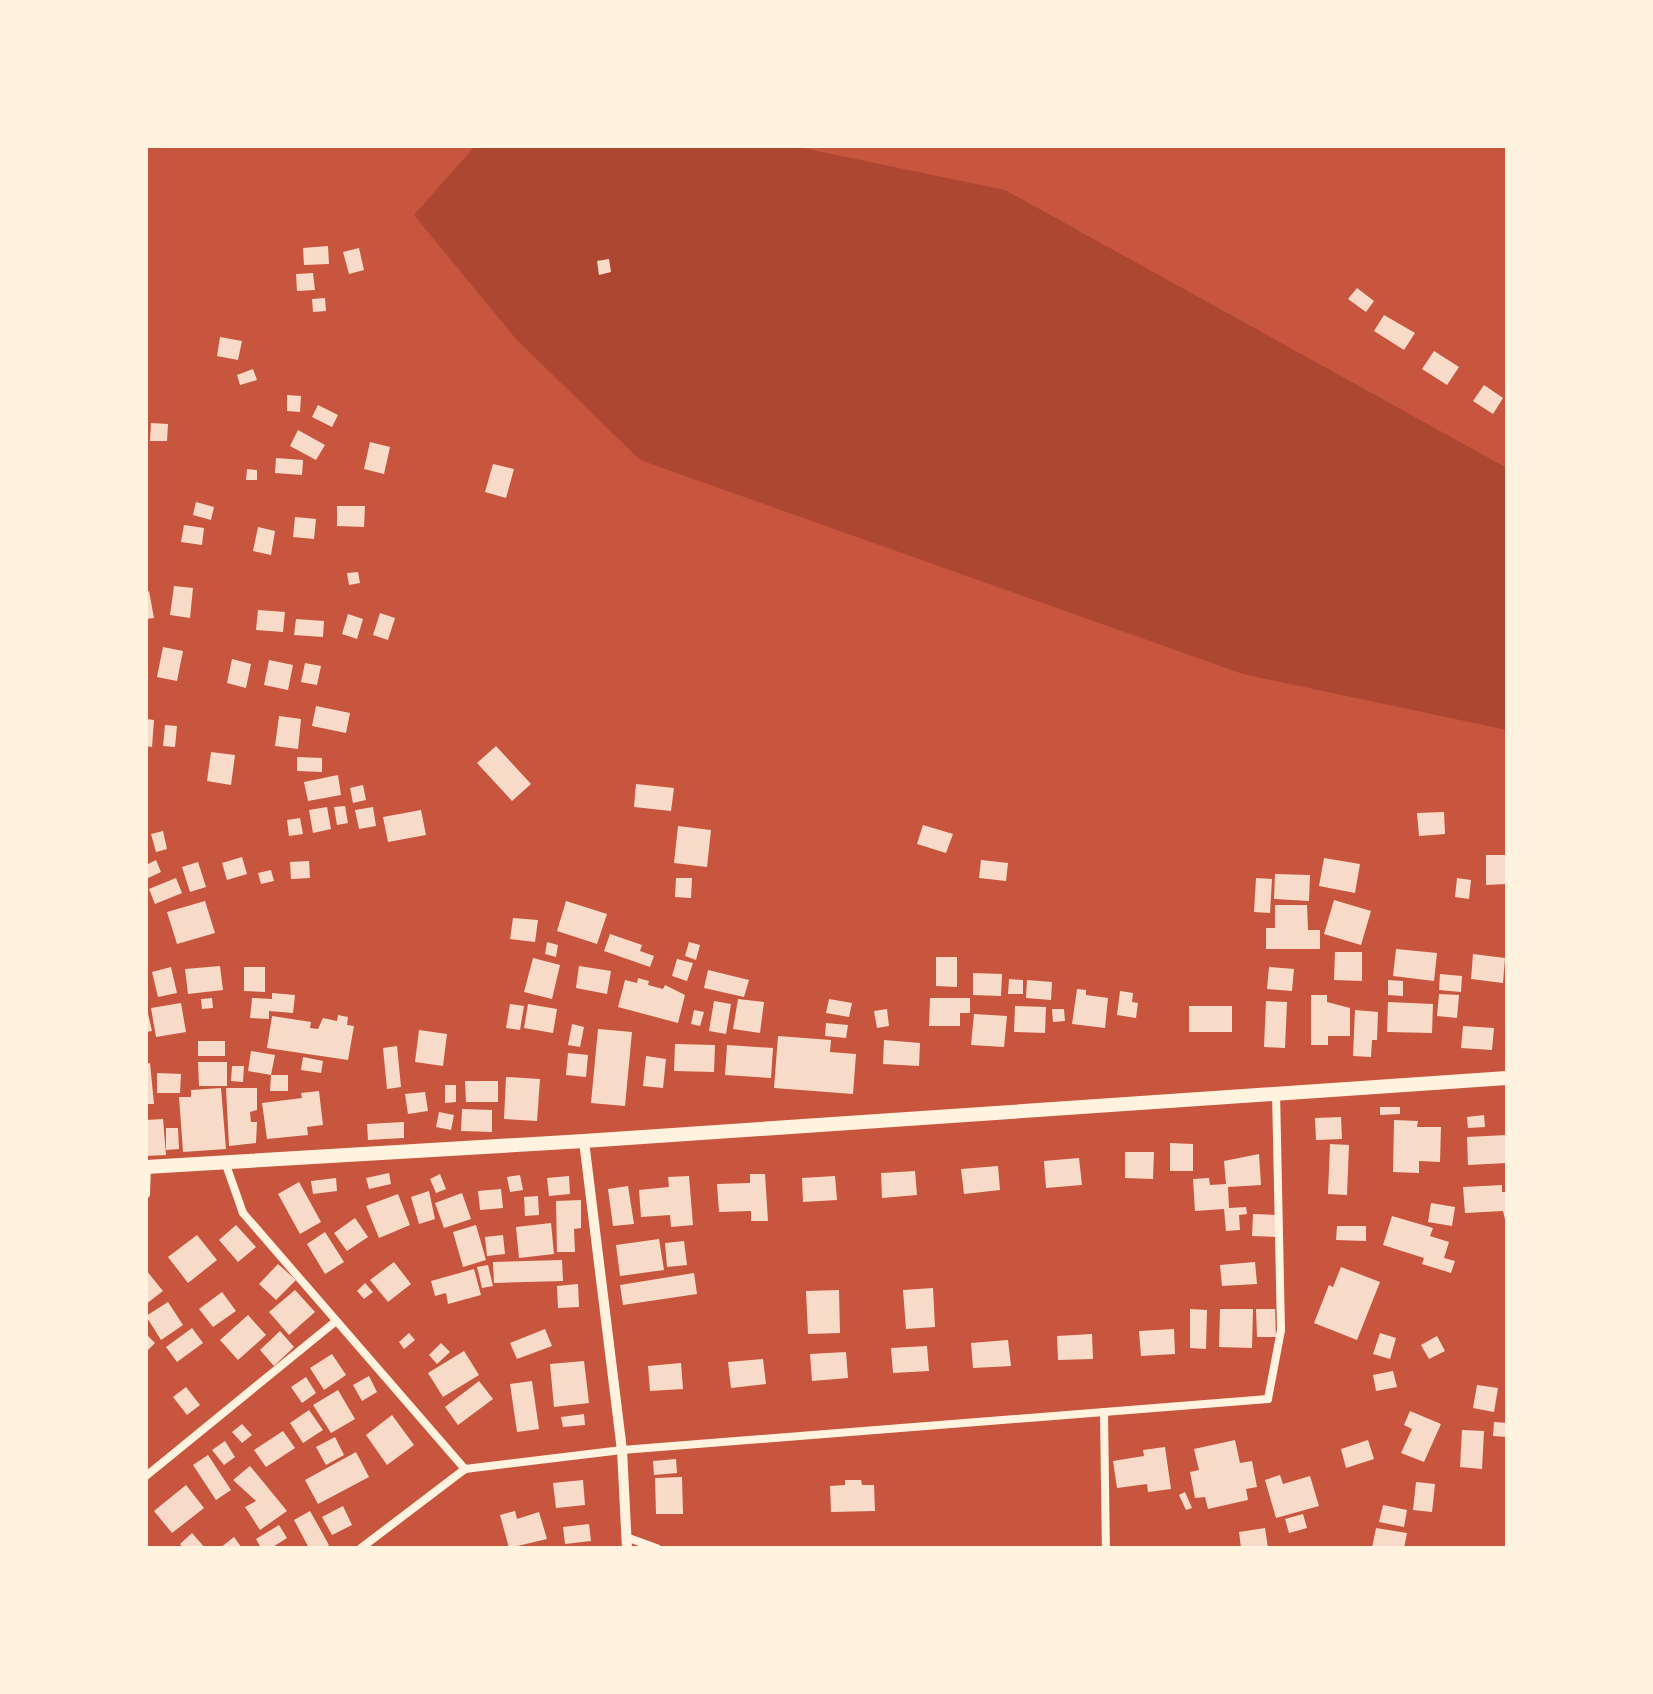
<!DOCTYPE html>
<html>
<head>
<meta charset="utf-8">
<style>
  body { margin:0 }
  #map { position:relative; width:1653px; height:1694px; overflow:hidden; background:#c8553d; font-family:Signika,sans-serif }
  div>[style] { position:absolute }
  .green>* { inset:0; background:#ae4732 }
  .building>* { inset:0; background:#f7dbc8 }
  .minor>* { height:8px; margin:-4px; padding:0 4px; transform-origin:4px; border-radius:4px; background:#fff3e0 }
  .tertiary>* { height:10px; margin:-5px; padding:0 5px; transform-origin:5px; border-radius:5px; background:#fff3e0 }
  .trunk>* { height:14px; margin:-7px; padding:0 7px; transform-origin:7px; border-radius:7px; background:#fff3e0 }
  span { translate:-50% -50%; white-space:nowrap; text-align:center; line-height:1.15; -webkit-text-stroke:6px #fff3e0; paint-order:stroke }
  .frame { position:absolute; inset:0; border:148px solid #fff3e0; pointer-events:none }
</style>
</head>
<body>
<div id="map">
  <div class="green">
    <i style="clip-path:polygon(475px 146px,793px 146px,1005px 190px,1507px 468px,1507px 730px,1243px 674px,640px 460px,516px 339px,414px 215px)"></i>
  </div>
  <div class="building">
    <i style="clip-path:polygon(328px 246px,329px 264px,304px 265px,303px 248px)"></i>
    <i style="clip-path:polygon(359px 248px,364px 270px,349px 274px,343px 252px)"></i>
    <i style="clip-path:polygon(609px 259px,611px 272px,599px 275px,597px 261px)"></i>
    <i style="clip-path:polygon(313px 273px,315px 290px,297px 291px,296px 274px)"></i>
    <i style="clip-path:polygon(1357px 288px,1374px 301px,1366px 312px,1348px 299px)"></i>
    <i style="clip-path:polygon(325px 298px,326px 311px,313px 312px,312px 299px)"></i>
    <i style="clip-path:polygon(1384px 315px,1415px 333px,1404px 350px,1374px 331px)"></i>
    <i style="clip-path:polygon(220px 337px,242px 341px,238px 360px,217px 356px)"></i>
    <i style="clip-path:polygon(1434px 351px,1459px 367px,1447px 385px,1422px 369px)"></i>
    <i style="clip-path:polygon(253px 369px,257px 380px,240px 385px,237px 375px)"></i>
    <i style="clip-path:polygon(1484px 385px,1503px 398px,1493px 414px,1473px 401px)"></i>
    <i style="clip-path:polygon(287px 395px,301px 396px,300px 412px,287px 411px)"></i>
    <i style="clip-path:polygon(318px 405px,338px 415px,332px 427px,312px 417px)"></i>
    <i style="clip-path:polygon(151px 423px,168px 424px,167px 441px,150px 441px)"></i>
    <i style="clip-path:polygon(298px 430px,325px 445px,316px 460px,290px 446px)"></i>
    <i style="clip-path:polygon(370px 442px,390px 447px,384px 474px,364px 469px)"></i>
    <i style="clip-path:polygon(276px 458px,303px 460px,302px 475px,275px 473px)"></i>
    <i style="clip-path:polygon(493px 464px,514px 469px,506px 498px,485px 492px)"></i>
    <i style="clip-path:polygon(247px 469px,257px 470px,257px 480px,246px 480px)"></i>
    <i style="clip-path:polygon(196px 502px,214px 507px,211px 520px,193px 515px)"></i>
    <i style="clip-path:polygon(337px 506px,365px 506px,364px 527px,337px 526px)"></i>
    <i style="clip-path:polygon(295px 517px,316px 519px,314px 539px,293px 537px)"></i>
    <i style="clip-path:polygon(184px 525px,204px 528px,202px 545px,181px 542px)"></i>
    <i style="clip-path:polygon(258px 527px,275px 531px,271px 555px,253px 551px)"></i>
    <i style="clip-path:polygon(358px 572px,360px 583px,349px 585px,347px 573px)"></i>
    <i style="clip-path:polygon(174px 586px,193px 588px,190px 618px,170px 615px)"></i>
    <i style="clip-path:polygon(149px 591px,154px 618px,146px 619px,146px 592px)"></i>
    <i style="clip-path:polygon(258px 610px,285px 612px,283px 632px,256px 630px)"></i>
    <i style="clip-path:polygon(380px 613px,395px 618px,388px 640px,373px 635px)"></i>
    <i style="clip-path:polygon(348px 614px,363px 619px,357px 639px,342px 634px)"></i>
    <i style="clip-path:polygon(296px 619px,324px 621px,323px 637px,294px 635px)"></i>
    <i style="clip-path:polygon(163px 647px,183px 651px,177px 681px,157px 677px)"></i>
    <i style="clip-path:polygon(232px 659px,251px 664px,246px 688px,227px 683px)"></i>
    <i style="clip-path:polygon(269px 660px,293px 665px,288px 690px,264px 685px)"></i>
    <i style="clip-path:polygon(305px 663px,321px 666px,317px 685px,301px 682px)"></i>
    <i style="clip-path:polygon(316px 706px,350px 713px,346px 733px,312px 726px)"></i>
    <i style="clip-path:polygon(279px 716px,301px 719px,298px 749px,275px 746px)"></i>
    <i style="clip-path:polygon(146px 719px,154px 720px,152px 747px,146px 746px)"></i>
    <i style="clip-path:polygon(165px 725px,177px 726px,175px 747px,163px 746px)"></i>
    <i style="clip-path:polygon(496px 746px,531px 784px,512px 801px,477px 763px)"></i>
    <i style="clip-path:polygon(211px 752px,235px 755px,231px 785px,207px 781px)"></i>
    <i style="clip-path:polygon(297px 757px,322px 758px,322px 772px,297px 771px)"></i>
    <i style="clip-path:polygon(338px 775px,341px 795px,308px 801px,304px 782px)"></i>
    <i style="clip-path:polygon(636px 784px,674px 788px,671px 811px,634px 807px)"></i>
    <i style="clip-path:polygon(363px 785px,366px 800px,353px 803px,350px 788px)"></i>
    <i style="clip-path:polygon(345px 806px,348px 823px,337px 825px,334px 807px)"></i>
    <i style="clip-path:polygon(327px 807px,331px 829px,313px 833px,309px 810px)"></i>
    <i style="clip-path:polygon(373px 807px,376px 826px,359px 829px,355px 810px)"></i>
    <i style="clip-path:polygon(421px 810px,426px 835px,388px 842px,383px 817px)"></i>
    <i style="clip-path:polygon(1444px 812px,1445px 834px,1419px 836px,1417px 813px)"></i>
    <i style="clip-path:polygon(300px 818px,303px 834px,289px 836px,287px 820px)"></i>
    <i style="clip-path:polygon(923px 825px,953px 834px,946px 853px,917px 844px)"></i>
    <i style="clip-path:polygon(678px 826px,711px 830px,707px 867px,674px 863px)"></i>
    <i style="clip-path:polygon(163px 831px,167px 849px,156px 852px,151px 834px)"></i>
    <i style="clip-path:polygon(1486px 855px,1507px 855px,1507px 884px,1486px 885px)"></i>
    <i style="clip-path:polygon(242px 857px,247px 874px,227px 880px,222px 863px)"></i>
    <i style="clip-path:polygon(1324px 858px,1360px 864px,1355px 893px,1319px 886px)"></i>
    <i style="clip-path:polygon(156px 860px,161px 872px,146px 879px,146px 865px)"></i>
    <i style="clip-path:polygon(981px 860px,1008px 863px,1006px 881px,979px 878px)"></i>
    <i style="clip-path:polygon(309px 861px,310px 878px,291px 879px,290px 862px)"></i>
    <i style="clip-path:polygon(198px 862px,206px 887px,190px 892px,182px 867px)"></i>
    <i style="clip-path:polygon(271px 870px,274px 881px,261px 884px,258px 873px)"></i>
    <i style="clip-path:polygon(1275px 874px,1310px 875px,1309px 901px,1274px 899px)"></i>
    <i style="clip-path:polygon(176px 878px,182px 893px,155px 904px,149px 889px)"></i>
    <i style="clip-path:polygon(676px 878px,692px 878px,691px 898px,675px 897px)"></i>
    <i style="clip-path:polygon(1256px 878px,1272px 879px,1270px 913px,1254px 912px)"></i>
    <i style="clip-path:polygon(1457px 878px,1471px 880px,1469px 899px,1455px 897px)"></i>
    <i style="clip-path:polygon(1334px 900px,1371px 911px,1361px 945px,1324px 934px)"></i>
    <i style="clip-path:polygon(205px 901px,215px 933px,177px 944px,167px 912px)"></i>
    <i style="clip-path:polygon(566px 901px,607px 914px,597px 944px,557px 931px)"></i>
    <i style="clip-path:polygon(1275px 905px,1307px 905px,1308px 930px,1320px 930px,1320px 949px,1266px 949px,1266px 928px,1275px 928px)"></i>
    <i style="clip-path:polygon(513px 918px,538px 920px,535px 942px,510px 939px)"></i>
    <i style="clip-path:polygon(610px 934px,642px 945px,640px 951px,654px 956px,650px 967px,604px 951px)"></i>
    <i style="clip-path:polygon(547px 942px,558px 945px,556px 957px,545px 954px)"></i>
    <i style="clip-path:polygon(689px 942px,700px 945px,696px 960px,685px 956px)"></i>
    <i style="clip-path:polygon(1396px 949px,1437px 953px,1434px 981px,1393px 976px)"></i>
    <i style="clip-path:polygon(1335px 952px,1362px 952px,1362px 981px,1334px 980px)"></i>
    <i style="clip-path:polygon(1473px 954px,1505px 958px,1503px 983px,1471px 979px)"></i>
    <i style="clip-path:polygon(936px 957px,957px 957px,957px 987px,936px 986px)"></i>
    <i style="clip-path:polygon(533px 958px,560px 965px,552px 999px,524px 992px)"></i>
    <i style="clip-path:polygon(677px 959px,693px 963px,687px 981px,672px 976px)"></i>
    <i style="clip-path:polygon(220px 966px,223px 990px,188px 994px,185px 969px)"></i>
    <i style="clip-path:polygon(579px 966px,611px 971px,607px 994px,576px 988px)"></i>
    <i style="clip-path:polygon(171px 967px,177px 993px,158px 997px,152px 972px)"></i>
    <i style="clip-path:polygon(244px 967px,265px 967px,265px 992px,244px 991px)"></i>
    <i style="clip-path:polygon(1269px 967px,1294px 969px,1292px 991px,1267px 989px)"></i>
    <i style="clip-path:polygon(708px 970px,749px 980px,744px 997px,704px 988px)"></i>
    <i style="clip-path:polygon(973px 973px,1002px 974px,1001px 996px,973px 995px)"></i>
    <i style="clip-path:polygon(1440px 974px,1462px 976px,1461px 992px,1439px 990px)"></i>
    <i style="clip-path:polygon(638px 978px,649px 981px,648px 985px,663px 989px,665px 985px,685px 995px,678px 1023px,618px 1007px,625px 980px,637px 983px)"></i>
    <i style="clip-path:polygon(1009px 979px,1023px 980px,1023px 994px,1008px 994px)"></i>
    <i style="clip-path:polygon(1027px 980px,1052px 982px,1051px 1000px,1026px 998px)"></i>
    <i style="clip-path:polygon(1388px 980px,1403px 981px,1403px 996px,1388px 995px)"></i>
    <i style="clip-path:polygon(1077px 989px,1086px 990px,1086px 995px,1108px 998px,1105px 1028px,1072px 1024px)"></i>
    <i style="clip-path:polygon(1120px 991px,1133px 993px,1132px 1002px,1138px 1003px,1136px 1018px,1117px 1015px)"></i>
    <i style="clip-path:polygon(272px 993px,295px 995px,293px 1013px,269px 1011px,269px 1019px,250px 1018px,252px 998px,272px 999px)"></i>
    <i style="clip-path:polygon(1439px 994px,1459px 995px,1457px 1018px,1437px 1016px)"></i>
    <i style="clip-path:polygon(1311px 995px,1327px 995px,1327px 1002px,1350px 1008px,1350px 1036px,1328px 1036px,1328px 1045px,1311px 1045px)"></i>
    <i style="clip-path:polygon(212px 998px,213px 1008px,202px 1009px,201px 999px)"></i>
    <i style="clip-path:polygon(930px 998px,970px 998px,970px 1013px,960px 1013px,960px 1026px,929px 1026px)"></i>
    <i style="clip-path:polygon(738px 999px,764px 1002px,760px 1033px,733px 1029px)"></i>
    <i style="clip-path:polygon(829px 999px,852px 1003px,849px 1017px,826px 1013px)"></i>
    <i style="clip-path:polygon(714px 1001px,731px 1004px,726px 1034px,709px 1031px)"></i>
    <i style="clip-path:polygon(1266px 1001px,1287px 1002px,1285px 1048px,1264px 1047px)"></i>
    <i style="clip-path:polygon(1388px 1002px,1433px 1004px,1432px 1033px,1387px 1032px)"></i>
    <i style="clip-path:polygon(181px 1003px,186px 1032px,156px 1037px,151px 1008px)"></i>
    <i style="clip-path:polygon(510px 1004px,524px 1006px,520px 1030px,506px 1028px)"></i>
    <i style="clip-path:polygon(528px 1004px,557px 1009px,553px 1033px,524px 1028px)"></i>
    <i style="clip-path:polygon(146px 1005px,152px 1031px,146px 1032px)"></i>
    <i style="clip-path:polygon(1015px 1006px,1046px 1007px,1045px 1033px,1014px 1032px)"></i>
    <i style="clip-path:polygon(1189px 1006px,1232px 1006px,1232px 1032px,1189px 1032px)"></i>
    <i style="clip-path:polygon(887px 1009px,889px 1026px,877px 1028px,874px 1011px)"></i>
    <i style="clip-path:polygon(1052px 1009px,1064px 1009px,1065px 1021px,1053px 1022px)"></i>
    <i style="clip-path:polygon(694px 1010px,704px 1012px,700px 1026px,691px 1024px)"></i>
    <i style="clip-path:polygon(1355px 1010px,1378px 1012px,1377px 1040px,1372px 1040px,1371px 1057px,1353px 1056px)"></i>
    <i style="clip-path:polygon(974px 1014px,1007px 1016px,1004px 1047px,971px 1045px)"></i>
    <i style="clip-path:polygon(338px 1015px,348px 1017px,347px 1025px,354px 1026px,348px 1060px,267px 1048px,272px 1016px,311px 1022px,310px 1028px,318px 1029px,323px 1018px,337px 1021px)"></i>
    <i style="clip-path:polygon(826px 1023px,848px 1025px,846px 1038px,825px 1036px)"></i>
    <i style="clip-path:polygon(572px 1024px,584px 1027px,580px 1047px,568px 1045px)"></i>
    <i style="clip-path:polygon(1463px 1026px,1494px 1028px,1492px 1050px,1461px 1048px)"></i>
    <i style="clip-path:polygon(598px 1029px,632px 1032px,625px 1106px,591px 1103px)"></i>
    <i style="clip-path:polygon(419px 1030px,447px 1034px,443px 1066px,415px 1062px)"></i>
    <i style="clip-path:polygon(778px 1036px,831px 1040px,830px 1052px,856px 1054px,853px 1094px,774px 1088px)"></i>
    <i style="clip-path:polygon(884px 1040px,920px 1043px,919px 1066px,883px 1064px)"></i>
    <i style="clip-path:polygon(198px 1041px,225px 1041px,225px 1056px,198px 1056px)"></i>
    <i style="clip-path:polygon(675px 1044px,715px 1045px,714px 1072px,674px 1071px)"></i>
    <i style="clip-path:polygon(727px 1045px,773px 1048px,771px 1078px,725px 1075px)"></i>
    <i style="clip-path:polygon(397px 1046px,401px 1087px,387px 1089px,383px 1048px)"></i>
    <i style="clip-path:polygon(251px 1051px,275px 1055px,271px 1075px,288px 1075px,288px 1091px,270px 1091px,271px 1075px,248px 1071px)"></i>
    <i style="clip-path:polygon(568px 1053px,588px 1055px,586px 1077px,566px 1075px)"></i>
    <i style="clip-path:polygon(646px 1056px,666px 1059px,663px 1088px,643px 1086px)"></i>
    <i style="clip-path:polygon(303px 1057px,323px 1061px,321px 1073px,301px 1070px)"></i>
    <i style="clip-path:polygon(198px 1062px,227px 1062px,227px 1086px,199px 1086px)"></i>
    <i style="clip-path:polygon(150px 1063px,154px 1104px,146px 1104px,146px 1064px)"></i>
    <i style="clip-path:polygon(232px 1066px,244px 1066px,243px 1082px,231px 1081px)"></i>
    <i style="clip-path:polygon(157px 1073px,181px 1074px,180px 1093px,157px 1093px)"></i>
    <i style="clip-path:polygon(506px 1077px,540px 1079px,537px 1121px,504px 1119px)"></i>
    <i style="clip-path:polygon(465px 1081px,498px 1081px,498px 1102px,466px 1102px)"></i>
    <i style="clip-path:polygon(445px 1085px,456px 1085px,456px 1102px,445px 1103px)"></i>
    <i style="clip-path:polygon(221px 1088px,226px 1149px,183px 1152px,179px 1097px,191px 1097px,191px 1090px)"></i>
    <i style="clip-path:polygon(226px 1088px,257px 1088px,257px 1110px,250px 1112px,251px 1122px,257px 1122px,256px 1143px,229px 1146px)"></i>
    <i style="clip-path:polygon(319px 1091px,323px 1125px,307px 1127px,308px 1135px,267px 1139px,262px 1103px,302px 1098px,301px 1093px)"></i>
    <i style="clip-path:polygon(425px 1092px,428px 1111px,408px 1114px,405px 1094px)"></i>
    <i style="clip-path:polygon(1380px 1107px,1400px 1107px,1400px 1114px,1380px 1115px)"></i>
    <i style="clip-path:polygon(462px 1109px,492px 1110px,492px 1132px,461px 1131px)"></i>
    <i style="clip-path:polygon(439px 1112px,454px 1115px,451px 1130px,436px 1127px)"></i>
    <i style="clip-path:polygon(1484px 1115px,1485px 1127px,1468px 1128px,1467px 1117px)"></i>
    <i style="clip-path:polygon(1341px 1117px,1342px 1139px,1316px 1140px,1315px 1118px)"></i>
    <i style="clip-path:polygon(163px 1119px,166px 1155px,146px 1156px,146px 1120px)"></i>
    <i style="clip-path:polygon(1394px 1120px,1418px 1121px,1417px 1127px,1441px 1127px,1440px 1162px,1419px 1161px,1419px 1173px,1393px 1172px)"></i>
    <i style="clip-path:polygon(404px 1122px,404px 1138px,368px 1140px,367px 1124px)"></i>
    <i style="clip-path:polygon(166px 1128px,178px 1128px,179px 1149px,166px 1150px)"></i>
    <i style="clip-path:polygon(1507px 1135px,1507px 1163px,1468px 1165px,1467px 1137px)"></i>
    <i style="clip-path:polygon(1170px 1143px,1193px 1144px,1193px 1171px,1170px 1171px)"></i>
    <i style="clip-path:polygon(1330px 1144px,1349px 1145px,1347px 1195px,1328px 1194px)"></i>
    <i style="clip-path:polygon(1125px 1152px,1154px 1152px,1153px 1179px,1125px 1178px)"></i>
    <i style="clip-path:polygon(1259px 1154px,1261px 1185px,1228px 1187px,1229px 1208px,1246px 1207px,1247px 1214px,1239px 1215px,1240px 1230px,1226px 1231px,1224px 1209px,1195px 1211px,1193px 1179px,1209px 1178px,1210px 1185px,1226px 1184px,1224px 1161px)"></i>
    <i style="clip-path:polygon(1079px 1158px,1082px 1185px,1046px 1188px,1044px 1161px)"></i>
    <i style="clip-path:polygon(998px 1166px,1000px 1190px,964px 1194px,961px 1169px)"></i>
    <i style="clip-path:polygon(915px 1171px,917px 1195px,882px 1198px,881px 1173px)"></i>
    <i style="clip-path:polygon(389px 1173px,391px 1184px,369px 1189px,366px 1178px)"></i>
    <i style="clip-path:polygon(440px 1174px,446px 1189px,436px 1193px,430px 1179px)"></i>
    <i style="clip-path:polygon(750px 1174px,765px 1174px,768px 1221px,751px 1221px,751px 1211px,719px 1212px,717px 1184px,750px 1183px)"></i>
    <i style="clip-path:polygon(520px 1175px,523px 1190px,510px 1192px,507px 1177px)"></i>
    <i style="clip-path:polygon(569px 1176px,570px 1194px,549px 1196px,547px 1178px)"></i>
    <i style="clip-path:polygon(689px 1176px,693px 1225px,671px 1227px,670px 1215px,641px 1217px,639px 1190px,669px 1187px,668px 1177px)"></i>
    <i style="clip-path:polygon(835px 1176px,837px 1200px,803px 1202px,802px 1178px)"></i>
    <i style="clip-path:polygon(336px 1178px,337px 1191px,313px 1194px,311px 1181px)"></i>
    <i style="clip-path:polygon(299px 1182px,321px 1222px,300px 1234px,278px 1194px)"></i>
    <i style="clip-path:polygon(1502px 1185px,1502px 1192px,1507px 1192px,1507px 1228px,1503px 1211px,1465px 1213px,1463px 1187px)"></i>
    <i style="clip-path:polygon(628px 1186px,634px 1224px,613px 1226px,608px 1189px)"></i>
    <i style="clip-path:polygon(501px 1189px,503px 1208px,480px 1210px,478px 1191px)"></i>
    <i style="clip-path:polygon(429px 1191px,435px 1219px,419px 1224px,411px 1197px)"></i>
    <i style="clip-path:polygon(462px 1193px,471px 1219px,444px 1228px,435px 1203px)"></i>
    <i style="clip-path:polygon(398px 1194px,410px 1225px,379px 1238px,366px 1206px)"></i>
    <i style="clip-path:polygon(538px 1196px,539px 1215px,525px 1216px,524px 1197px)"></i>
    <i style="clip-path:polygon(581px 1200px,581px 1228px,574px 1229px,575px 1252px,557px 1252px,556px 1201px)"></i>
    <i style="clip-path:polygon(1431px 1203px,1455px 1207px,1452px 1226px,1428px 1222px)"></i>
    <i style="clip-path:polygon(1253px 1214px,1276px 1215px,1275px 1237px,1252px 1236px)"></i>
    <i style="clip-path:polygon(1392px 1216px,1433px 1228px,1430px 1236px,1449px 1242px,1444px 1258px,1455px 1261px,1451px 1273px,1422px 1264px,1424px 1258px,1383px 1245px)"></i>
    <i style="clip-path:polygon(355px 1218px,368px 1237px,347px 1251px,334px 1233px)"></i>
    <i style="clip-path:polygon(551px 1223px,554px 1254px,519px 1258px,516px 1227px)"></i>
    <i style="clip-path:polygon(236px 1225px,256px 1247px,238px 1262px,219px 1240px)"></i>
    <i style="clip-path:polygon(476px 1225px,486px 1260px,463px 1267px,453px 1232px)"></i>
    <i style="clip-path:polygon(1337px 1226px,1366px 1226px,1366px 1241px,1336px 1240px)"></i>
    <i style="clip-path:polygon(325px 1232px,344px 1262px,325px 1274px,307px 1244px)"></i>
    <i style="clip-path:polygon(197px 1235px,217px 1260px,188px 1283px,168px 1257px)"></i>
    <i style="clip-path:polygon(503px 1235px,505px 1254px,487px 1256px,485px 1237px)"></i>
    <i style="clip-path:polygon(659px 1239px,664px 1270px,620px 1276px,616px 1245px)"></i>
    <i style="clip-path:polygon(684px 1241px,687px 1265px,667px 1267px,665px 1243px)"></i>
    <i style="clip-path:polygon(562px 1260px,563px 1281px,494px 1283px,493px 1262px)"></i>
    <i style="clip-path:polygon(394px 1262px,411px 1284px,388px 1302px,370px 1280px)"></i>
    <i style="clip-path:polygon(1255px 1262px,1257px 1284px,1222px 1286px,1220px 1265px)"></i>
    <i style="clip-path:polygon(278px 1264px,296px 1280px,276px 1300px,259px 1284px)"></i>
    <i style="clip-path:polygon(488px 1265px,493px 1286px,482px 1288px,477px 1267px)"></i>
    <i style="clip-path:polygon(1341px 1267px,1380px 1282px,1357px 1340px,1314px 1323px,1329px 1285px,1333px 1287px)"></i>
    <i style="clip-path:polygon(474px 1269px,481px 1295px,448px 1304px,446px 1293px,435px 1296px,431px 1281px)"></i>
    <i style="clip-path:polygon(146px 1270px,163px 1291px,146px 1304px)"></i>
    <i style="clip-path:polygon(694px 1273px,697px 1294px,623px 1305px,620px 1285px)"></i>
    <i style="clip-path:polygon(365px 1283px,373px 1292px,364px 1299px,357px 1291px)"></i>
    <i style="clip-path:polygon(578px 1284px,579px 1307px,558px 1308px,557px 1286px)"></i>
    <i style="clip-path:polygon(933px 1288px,935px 1327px,906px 1329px,903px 1290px)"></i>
    <i style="clip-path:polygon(295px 1290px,315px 1312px,289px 1335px,269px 1312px)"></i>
    <i style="clip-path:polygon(839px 1290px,840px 1333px,808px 1334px,806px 1291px)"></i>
    <i style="clip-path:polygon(222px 1292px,236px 1311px,213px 1327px,199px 1309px)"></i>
    <i style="clip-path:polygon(168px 1302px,183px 1325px,161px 1340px,146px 1316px)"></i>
    <i style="clip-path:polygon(1190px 1309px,1207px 1310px,1206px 1349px,1190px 1348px)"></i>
    <i style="clip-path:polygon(1220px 1309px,1253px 1309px,1252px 1348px,1219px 1347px)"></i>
    <i style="clip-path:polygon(1256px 1309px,1275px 1309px,1276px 1337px,1257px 1337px)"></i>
    <i style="clip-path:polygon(248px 1315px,266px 1335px,238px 1360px,220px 1340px)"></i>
    <i style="clip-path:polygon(192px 1328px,203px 1343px,177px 1362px,166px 1347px)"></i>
    <i style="clip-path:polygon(545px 1329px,552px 1346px,517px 1359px,510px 1343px)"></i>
    <i style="clip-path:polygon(1174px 1329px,1175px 1354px,1141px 1356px,1139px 1331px)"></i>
    <i style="clip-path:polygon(280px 1331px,294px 1347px,274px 1366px,260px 1350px)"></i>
    <i style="clip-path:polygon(409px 1333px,415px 1340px,404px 1349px,399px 1342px)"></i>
    <i style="clip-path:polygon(1380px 1333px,1396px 1338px,1390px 1359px,1373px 1354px)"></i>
    <i style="clip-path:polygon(146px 1334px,155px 1343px,146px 1352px)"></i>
    <i style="clip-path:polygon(1092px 1334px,1093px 1359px,1058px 1360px,1057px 1336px)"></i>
    <i style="clip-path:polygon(1437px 1336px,1445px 1351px,1429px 1359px,1421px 1345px)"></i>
    <i style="clip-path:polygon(1008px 1340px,1011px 1366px,973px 1368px,971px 1343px)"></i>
    <i style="clip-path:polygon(441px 1343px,450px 1352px,437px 1364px,429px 1355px)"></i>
    <i style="clip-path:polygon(927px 1346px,929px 1371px,893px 1373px,891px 1348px)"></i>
    <i style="clip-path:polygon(464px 1351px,479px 1375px,443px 1397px,428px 1373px)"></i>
    <i style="clip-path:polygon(846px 1352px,848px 1378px,812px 1381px,810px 1354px)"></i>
    <i style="clip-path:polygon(332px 1354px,346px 1375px,324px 1390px,310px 1368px)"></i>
    <i style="clip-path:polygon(763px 1359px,766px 1384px,731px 1388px,728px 1362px)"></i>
    <i style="clip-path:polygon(584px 1361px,589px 1403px,554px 1407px,550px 1364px)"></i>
    <i style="clip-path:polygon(681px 1363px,683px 1389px,650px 1391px,648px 1366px)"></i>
    <i style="clip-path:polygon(1393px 1371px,1397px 1387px,1376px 1391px,1373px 1375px)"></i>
    <i style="clip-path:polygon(369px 1376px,377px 1392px,362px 1401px,353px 1385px)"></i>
    <i style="clip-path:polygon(306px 1377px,316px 1393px,302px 1403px,291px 1387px)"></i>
    <i style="clip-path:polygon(479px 1381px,493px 1399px,458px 1425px,445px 1407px)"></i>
    <i style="clip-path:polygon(532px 1381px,539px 1429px,517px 1432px,510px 1384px)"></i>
    <i style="clip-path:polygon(1477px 1385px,1498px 1388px,1494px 1412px,1473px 1408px)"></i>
    <i style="clip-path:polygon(186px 1387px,200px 1405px,187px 1415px,173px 1397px)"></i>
    <i style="clip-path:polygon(338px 1390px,355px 1419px,331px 1433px,313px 1405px)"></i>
    <i style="clip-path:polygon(309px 1410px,323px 1430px,303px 1443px,290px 1423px)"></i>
    <i style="clip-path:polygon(1410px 1411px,1441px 1424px,1424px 1462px,1401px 1453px,1412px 1429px,1404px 1425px)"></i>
    <i style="clip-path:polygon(584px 1414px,585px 1425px,563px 1427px,561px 1417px)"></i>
    <i style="clip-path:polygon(392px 1415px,414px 1445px,387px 1465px,366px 1435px)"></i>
    <i style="clip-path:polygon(1494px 1422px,1507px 1423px,1507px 1437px,1493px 1436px)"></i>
    <i style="clip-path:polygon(242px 1424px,252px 1435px,242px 1443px,232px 1432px)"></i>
    <i style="clip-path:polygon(1462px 1430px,1484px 1431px,1482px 1469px,1460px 1467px)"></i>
    <i style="clip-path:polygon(283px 1431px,295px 1448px,266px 1467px,254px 1450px)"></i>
    <i style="clip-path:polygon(335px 1437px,344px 1455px,326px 1465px,316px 1447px)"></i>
    <i style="clip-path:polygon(1235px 1440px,1240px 1463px,1252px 1461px,1257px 1487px,1246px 1489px,1248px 1500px,1208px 1509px,1205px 1497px,1195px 1498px,1190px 1472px,1199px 1470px,1194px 1449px)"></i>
    <i style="clip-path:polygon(1368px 1440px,1374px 1459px,1346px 1468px,1341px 1449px)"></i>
    <i style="clip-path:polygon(225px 1441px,235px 1457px,224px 1465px,212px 1450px)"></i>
    <i style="clip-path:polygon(1165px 1447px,1171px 1489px,1148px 1492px,1147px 1484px,1117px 1488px,1113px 1461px,1144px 1456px,1143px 1450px)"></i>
    <i style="clip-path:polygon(356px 1452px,369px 1477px,318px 1504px,305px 1480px)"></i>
    <i style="clip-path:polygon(208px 1455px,231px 1490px,216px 1500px,193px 1465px)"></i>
    <i style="clip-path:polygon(676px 1459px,677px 1473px,654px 1475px,653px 1461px)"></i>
    <i style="clip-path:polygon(250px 1466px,287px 1511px,260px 1530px,245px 1507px,256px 1501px,233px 1480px)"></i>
    <i style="clip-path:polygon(1280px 1475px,1283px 1484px,1310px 1476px,1319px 1506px,1276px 1518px,1265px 1480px)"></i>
    <i style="clip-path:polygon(682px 1477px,683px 1514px,656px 1514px,655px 1478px)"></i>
    <i style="clip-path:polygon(583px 1480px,585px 1505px,556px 1508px,553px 1483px)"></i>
    <i style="clip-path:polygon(845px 1480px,861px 1480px,862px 1485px,874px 1485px,875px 1511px,831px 1512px,830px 1486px,845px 1485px)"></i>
    <i style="clip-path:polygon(1416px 1482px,1435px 1484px,1432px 1512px,1413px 1510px)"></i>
    <i style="clip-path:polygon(186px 1485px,204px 1508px,172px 1533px,154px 1511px)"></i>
    <i style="clip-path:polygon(1185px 1492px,1192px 1508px,1186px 1510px,1179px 1495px)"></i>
    <i style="clip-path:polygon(1383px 1505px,1407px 1510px,1404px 1527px,1379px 1522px)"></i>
    <i style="clip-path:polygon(343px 1506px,352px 1525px,332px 1535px,322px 1517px)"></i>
    <i style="clip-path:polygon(310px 1511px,329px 1545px,324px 1548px,309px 1548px,294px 1520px)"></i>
    <i style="clip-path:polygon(515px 1511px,517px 1519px,539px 1512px,547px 1539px,509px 1548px,500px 1515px)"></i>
    <i style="clip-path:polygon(1303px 1514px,1307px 1528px,1289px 1533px,1285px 1519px)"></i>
    <i style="clip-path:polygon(589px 1524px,591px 1541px,565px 1544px,563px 1527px)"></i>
    <i style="clip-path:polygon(279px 1525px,287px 1538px,271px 1548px,261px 1548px,256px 1539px)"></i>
    <i style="clip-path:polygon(1265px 1528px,1268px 1548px,1241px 1548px,1239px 1532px)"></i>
    <i style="clip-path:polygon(1376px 1528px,1407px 1533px,1404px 1548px,1372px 1548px)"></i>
    <i style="clip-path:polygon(192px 1533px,205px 1548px,183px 1548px,180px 1544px)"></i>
    <i style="clip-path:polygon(234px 1537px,242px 1548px,220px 1548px)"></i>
  </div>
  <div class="minor">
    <i style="left:225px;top:1162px;width:54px;rotate:70.6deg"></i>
    <i style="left:243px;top:1213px;width:339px;rotate:49.1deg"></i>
    <i style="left:146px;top:1194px;width:28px;rotate:-88deg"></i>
    <i style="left:1104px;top:1412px;width:136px;rotate:89.2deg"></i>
    <i style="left:146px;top:1476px;width:245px;rotate:-39.2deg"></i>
    <i style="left:626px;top:1537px;width:33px;rotate:20deg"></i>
    <i style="left:361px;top:1548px;width:131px;rotate:-37.2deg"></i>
    <i style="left:465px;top:1469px;width:158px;rotate:-6.9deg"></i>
    <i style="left:622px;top:1450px;width:648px;rotate:-4.51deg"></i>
    <i style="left:1268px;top:1399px;width:70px;rotate:-79.3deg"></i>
    <i style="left:1281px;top:1330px;width:238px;rotate:-91.2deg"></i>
  </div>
  <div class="tertiary">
    <i style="left:584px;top:1141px;width:311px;rotate:83deg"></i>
    <i style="left:622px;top:1450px;width:98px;rotate:87.1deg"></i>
  </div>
  <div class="trunk">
    <i style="left:146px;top:1167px;width:439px;rotate:-3.4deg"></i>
    <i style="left:584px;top:1141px;width:925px;rotate:-3.9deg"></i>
  </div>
  <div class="frame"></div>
</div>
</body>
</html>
